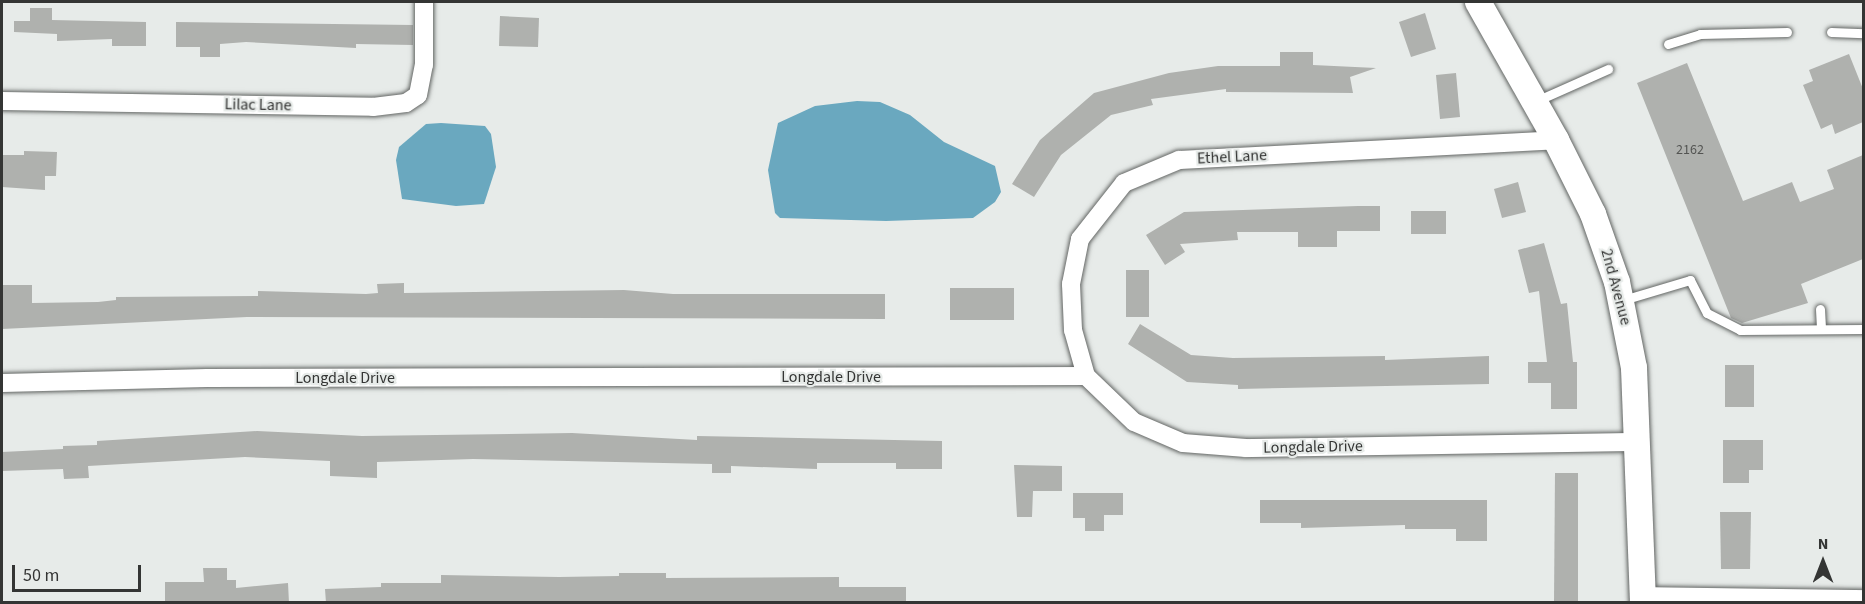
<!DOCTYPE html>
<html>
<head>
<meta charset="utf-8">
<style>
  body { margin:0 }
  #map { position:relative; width:1865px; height:604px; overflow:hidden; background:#e7ebe9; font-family:"Source Sans 3",sans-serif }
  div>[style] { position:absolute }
  .water>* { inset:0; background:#6aa8bf }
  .building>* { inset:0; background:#afb1ae }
  .roads { filter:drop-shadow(0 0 2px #636664) drop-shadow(0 0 2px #636664) }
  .lane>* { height:9px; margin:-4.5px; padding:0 4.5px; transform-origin:4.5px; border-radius:4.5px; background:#fff }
  .street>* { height:18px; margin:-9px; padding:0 9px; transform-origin:9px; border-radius:9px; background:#fff }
  .secondary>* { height:26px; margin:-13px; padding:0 13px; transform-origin:13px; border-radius:13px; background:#fff }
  span { translate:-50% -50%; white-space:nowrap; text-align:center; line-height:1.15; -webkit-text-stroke:4.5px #e7ebe9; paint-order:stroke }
  .number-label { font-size:14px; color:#535452 }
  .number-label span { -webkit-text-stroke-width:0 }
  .street-label { font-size:16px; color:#343534 }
  .frame { position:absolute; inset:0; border:3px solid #343534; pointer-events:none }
  .north { position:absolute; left:1793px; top:532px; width:60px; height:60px; -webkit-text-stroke:4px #e7ebe9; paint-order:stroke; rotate:0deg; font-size:16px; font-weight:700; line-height:24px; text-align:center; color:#343534 }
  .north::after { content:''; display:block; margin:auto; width:21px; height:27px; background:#343534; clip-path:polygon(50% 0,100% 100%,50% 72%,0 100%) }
  .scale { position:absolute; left:12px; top:565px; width:129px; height:27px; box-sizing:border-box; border:3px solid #343534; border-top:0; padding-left:8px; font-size:18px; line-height:21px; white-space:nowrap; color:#343534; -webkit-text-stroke:4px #e7ebe9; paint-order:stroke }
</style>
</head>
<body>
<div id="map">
  <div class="water">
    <i style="clip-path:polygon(857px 101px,880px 102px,910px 115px,944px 142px,995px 166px,1001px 192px,995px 202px,973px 218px,886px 221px,780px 218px,775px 213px,768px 170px,778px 123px,815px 106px)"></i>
    <i style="clip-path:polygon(441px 123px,485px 126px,491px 134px,496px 167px,484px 204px,456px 206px,402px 199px,396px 160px,399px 147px,426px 124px)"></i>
  </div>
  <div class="building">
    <i style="clip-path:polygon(30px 8px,52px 8px,52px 20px,146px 22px,146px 46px,112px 46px,112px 39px,57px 41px,57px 34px,14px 32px,14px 21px,30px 21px)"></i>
    <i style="clip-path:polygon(1425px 13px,1436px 49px,1411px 57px,1399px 22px)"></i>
    <i style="clip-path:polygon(500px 16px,539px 18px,538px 47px,499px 46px)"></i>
    <i style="clip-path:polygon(176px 22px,413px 25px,413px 45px,356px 44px,356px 48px,246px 42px,220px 44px,220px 57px,200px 57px,200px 47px,176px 47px)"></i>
    <i style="clip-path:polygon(1280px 52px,1313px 52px,1313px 65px,1376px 68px,1350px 77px,1353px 93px,1226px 92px,1226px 89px,1151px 99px,1153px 105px,1111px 115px,1061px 155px,1034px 197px,1012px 184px,1040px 140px,1094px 93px,1169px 73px,1218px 66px,1280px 66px)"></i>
    <i style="clip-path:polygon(1849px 54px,1863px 89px,1863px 122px,1835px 134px,1832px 124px,1821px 129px,1803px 85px,1813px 81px,1809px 70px)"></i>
    <i style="clip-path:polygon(1687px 63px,1743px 201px,1792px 182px,1800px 202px,1834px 189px,1827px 170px,1863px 155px,1863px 259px,1801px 284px,1808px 303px,1742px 323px,1731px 318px,1637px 83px)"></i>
    <i style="clip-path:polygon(1456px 73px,1460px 117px,1440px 119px,1436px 75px)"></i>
    <i style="clip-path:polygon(24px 151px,57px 152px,56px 176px,45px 176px,45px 190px,2px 187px,2px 155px,24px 155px)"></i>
    <i style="clip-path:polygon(1518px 182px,1526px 212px,1502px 218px,1494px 189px)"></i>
    <i style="clip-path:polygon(1358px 206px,1380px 206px,1380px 231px,1337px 231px,1337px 247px,1298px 247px,1298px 232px,1237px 232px,1238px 240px,1180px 244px,1185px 252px,1165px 265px,1146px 235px,1184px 212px)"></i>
    <i style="clip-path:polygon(1411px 211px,1446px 211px,1446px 234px,1411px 234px)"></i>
    <i style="clip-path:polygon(1544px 243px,1561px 304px,1567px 303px,1573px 362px,1577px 362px,1577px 409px,1551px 409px,1551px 383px,1528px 383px,1528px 362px,1547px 362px,1539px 291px,1529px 293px,1518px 250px)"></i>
    <i style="clip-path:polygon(1126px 270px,1149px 270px,1149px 317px,1126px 317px)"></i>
    <i style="clip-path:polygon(404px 283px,404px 293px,624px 290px,673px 294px,885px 294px,885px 319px,247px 317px,2px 329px,2px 285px,32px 285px,32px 303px,98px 302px,116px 300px,116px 297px,258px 296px,258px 291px,366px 294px,378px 293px,377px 284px)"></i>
    <i style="clip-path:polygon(950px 288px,1014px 288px,1014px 320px,950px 320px)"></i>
    <i style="clip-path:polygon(1140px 324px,1191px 355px,1233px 358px,1385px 356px,1385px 360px,1489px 356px,1489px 384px,1238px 389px,1238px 385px,1187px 382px,1128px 344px)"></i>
    <i style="clip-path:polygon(1725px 365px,1754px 365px,1754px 407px,1725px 407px)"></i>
    <i style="clip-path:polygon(257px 431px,362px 436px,572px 433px,697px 440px,697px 436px,942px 441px,942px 469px,896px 469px,896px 463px,817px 463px,817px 469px,731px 466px,731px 473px,712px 473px,712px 464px,473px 459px,377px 462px,377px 478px,330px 476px,330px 461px,245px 457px,88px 466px,89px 478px,64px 479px,63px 469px,2px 471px,2px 452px,63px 449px,63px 446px,97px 445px,97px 441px)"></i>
    <i style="clip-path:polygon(1723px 440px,1763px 440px,1763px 470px,1749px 470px,1749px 483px,1723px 483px)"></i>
    <i style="clip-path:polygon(1014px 465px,1062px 466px,1062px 491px,1033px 491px,1032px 517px,1017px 517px)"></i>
    <i style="clip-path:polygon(1555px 473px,1578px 473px,1578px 603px,1554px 603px)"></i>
    <i style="clip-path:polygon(1073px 493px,1123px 493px,1123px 515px,1104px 515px,1104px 531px,1085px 531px,1085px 518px,1073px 518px)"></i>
    <i style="clip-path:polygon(1260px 500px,1487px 500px,1487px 541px,1456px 541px,1456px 529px,1405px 529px,1405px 525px,1301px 528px,1301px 523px,1260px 523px)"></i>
    <i style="clip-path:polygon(1720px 512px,1751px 512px,1750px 569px,1721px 569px)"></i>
    <i style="clip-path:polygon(203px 568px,227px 568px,227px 580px,236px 580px,236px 588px,288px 583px,289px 603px,165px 603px,165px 582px,204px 582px)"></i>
    <i style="clip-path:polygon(619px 573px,666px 573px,666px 578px,839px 577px,839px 587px,906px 587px,906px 603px,326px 603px,325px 589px,381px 587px,381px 583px,441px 583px,441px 575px,559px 577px,619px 576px)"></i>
  </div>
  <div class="roads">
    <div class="lane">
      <i style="left:1831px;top:32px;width:33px;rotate:2deg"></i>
      <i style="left:1668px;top:44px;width:34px;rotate:-17deg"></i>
      <i style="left:1700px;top:34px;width:87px;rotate:-1.3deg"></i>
      <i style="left:1536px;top:101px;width:79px;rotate:-24deg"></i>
      <i style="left:1623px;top:300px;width:70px;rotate:-16.6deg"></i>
      <i style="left:1690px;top:280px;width:37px;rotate:63deg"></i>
      <i style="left:1707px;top:313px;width:37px;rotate:27deg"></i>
      <i style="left:1740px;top:330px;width:124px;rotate:-0.5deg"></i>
      <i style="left:1820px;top:309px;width:20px;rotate:87deg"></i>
    </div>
    <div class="street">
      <i style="left:2px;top:101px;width:371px;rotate:0.9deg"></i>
      <i style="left:373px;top:107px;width:33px;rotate:-7deg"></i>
      <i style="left:406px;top:103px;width:14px;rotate:-34deg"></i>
      <i style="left:418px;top:95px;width:31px;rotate:-79deg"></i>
      <i style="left:424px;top:65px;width:63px;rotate:-90deg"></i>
      <i style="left:1086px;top:376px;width:48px;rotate:-105.8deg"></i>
      <i style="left:1073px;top:330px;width:46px;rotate:-92.5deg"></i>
      <i style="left:1071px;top:284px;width:46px;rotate:-78.7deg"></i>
      <i style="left:1080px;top:239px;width:71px;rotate:-51.8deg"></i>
      <i style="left:1124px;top:183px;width:60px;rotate:-22.7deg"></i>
      <i style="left:1179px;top:160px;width:378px;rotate:-3deg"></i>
      <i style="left:2px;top:383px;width:205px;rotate:-1.4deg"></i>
      <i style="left:207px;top:378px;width:879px;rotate:-0.13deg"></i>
      <i style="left:1086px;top:376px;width:66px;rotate:43.8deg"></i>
      <i style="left:1134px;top:422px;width:53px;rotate:23.2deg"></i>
      <i style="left:1183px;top:443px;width:63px;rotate:4.5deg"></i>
      <i style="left:1246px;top:448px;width:392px;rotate:-0.9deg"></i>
      <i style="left:1643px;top:596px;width:221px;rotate:0.8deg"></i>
    </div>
    <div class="secondary">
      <i style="left:1478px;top:2px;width:159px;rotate:60.5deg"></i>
      <i style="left:1556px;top:140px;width:83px;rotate:63.4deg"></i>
      <i style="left:1593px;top:214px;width:72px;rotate:70.6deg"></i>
      <i style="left:1617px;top:282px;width:88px;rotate:78.8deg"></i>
      <i style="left:1634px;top:368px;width:234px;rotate:87.8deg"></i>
    </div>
  </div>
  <div class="number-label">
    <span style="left:1690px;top:150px">2162</span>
  </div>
  <div class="street-label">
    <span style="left:258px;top:105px;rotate:1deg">Lilac Lane</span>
    <span style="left:1232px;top:157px;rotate:-3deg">Ethel Lane</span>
    <span style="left:1616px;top:287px;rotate:75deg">2nd Avenue</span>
    <span style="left:831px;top:377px">Longdale Drive</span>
    <span style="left:345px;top:378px">Longdale Drive</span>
    <span style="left:1313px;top:447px;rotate:-1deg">Longdale Drive</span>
  </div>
  <div class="frame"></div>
  <div class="north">N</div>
  <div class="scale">50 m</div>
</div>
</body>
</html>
